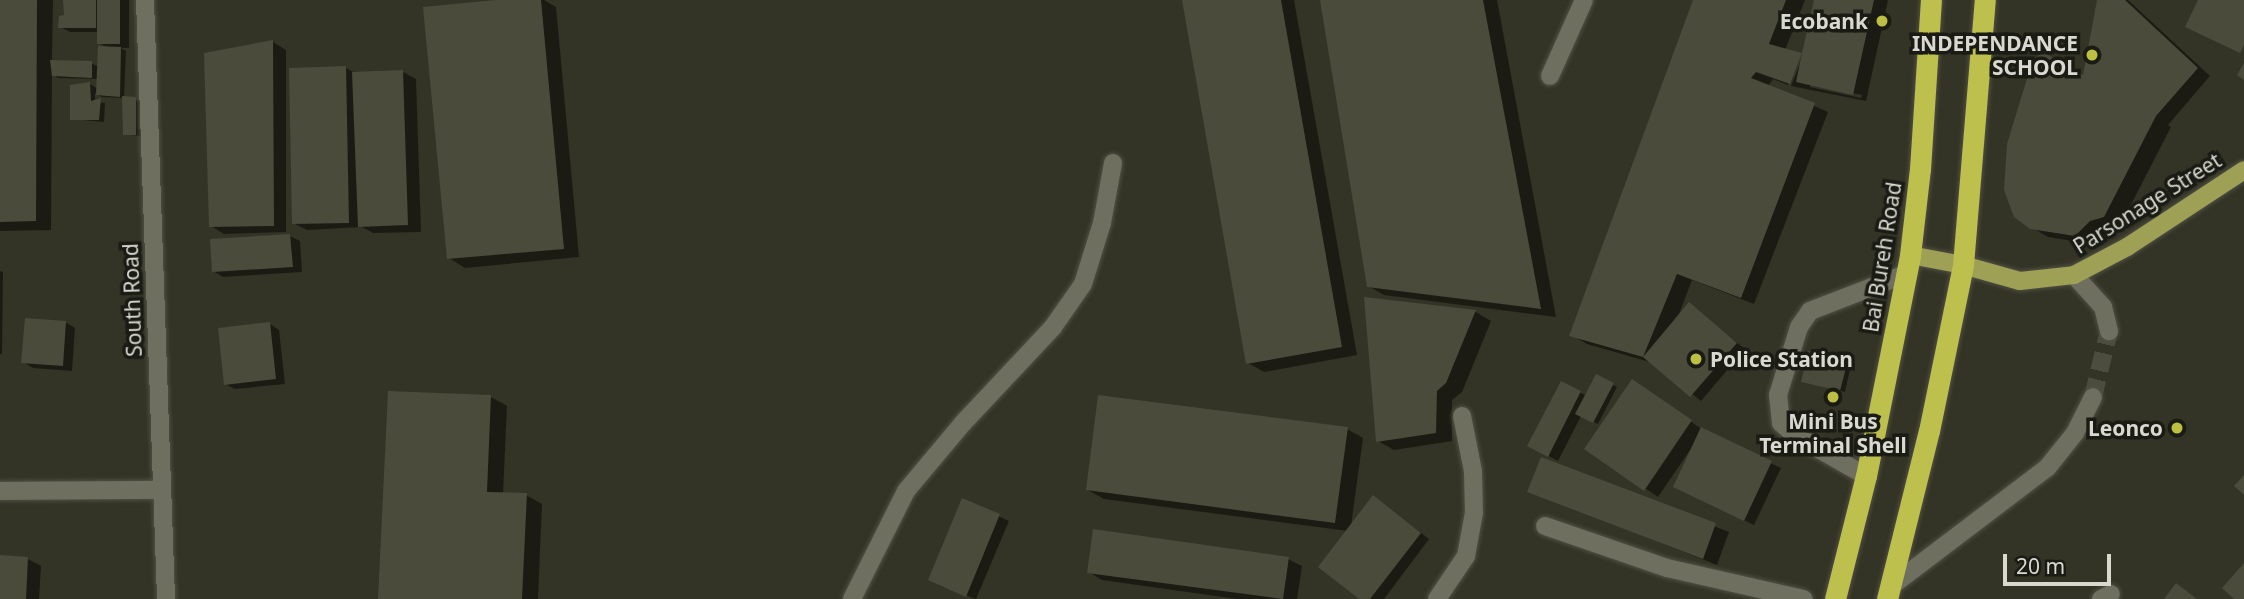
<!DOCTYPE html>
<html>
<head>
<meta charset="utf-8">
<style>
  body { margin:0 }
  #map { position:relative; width:2244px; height:599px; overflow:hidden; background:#333425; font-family:"Noto Sans",sans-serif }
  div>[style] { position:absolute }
  .shadow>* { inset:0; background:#0007 }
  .building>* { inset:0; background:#4a4b3b }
  .minor-tunnel>* { height:18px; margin-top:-9px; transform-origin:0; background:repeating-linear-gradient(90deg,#4c4d3f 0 18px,transparent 0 27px) }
  .roads { filter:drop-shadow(0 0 2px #505044) drop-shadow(0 0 2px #505044) }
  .minor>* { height:18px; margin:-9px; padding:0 9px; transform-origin:9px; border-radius:9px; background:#6e6f5f }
  .major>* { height:18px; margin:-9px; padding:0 9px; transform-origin:9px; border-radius:9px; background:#9ea055 }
  .highway>* { height:21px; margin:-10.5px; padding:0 10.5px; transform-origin:10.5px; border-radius:10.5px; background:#bec04e }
  .dots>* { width:19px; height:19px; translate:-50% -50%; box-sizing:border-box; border:4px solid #1a1b14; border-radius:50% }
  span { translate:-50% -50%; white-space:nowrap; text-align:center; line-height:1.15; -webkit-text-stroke:7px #1a1b14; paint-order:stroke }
  .poi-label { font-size:21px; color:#d9d9d0; font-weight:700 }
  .right { translate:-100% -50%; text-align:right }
  .left { translate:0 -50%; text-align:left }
  .street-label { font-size:21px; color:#d9d9d0 }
  .scale { position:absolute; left:2003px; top:554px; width:108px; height:32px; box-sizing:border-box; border:4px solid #d9d9d0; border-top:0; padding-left:9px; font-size:21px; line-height:24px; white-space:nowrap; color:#d9d9d0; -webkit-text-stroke:5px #1a1b14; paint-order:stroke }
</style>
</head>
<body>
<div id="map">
  <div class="shadow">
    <i style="clip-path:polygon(0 0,53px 0,52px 62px,91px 63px,99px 67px,108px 48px,99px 43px,99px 32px,70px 32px,60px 27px,65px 17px,65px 0,129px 0,129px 48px,121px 48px,126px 51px,124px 98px,141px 101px,141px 136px,124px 134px,124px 98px,102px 97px,95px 93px,95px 102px,105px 103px,104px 122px,71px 119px,90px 84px,98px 89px,98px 79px,58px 78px,52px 74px,51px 230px,0 231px)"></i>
    <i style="clip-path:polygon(514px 0,544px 0,556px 7px,579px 257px,465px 268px,449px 258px)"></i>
    <i style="clip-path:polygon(1184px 0,1294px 0,1357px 355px,1264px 372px,1248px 363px)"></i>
    <i style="clip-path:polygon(1321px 0,1497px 0,1556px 317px,1384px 295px,1368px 286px)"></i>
    <i style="clip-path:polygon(evenodd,1695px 0,1805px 0,1785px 50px,1804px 56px,1816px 0,1888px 0,1866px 101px,1791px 86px,1803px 56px,1799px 56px,1788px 85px,1773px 79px,1768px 86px,1828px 112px,1754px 304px,1692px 280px,1678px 317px,1689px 304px,1745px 349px,1701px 401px,1653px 363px,1587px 344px,1572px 335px,1695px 0,1810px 84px,1862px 95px,1861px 98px,1810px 87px,1810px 84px)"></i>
    <i style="clip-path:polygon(2099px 0,2128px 0,2210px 76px,2168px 125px,2171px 127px,2120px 226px,2107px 230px,2091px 244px,2048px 237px,2031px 227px,2084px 77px)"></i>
    <i style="clip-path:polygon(273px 42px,286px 50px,286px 232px,224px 234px,211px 226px)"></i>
    <i style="clip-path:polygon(346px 68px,355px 73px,403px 72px,416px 79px,421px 232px,373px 233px,362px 227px,307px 230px,293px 223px)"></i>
    <i style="clip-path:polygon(290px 236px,300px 241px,302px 272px,223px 277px,213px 271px)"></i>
    <i style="clip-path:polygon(0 271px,3px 272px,2px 354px,0 354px)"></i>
    <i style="clip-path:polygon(1366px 299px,1476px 312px,1491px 321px,1462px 392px,1452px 400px,1452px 441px,1394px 450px,1378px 441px)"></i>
    <i style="clip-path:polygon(65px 322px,75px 328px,72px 371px,33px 368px,23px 362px)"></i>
    <i style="clip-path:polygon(270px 324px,279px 330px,285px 384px,235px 389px,225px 384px)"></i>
    <i style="clip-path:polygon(1847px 362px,1851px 365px,1845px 392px,1803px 382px)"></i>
    <i style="clip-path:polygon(1597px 376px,1617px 387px,1598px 424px,1581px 416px,1558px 461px,1539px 451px,1561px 383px,1587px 396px)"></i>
    <i style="clip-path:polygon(1646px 389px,1704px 431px,1781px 468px,1754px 525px,1685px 492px,1690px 450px,1658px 497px,1587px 449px)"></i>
    <i style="clip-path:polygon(491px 397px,507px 406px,503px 494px,526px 495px,542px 504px,538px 599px,380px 599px)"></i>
    <i style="clip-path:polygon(1347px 429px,1363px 438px,1351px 526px,1382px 503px,1429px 539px,1384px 599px,1362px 599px,1348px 531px,1104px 499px,1088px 490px)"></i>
    <i style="clip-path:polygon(1542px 459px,1729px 532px,1717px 565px,1529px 491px)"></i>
    <i style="clip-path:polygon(963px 500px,1009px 521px,976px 599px,939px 585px)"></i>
    <i style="clip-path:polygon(0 557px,28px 559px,41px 566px,39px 599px,0 599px)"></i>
    <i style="clip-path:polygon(1288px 559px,1302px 566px,1297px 599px,1237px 599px,1102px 580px,1089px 572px)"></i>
  </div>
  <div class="building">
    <i style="clip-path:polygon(0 0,37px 0,36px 221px,0 222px)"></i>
    <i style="clip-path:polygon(63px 0,96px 0,96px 28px,58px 28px,59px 16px,64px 15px)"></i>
    <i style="clip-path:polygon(97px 0,120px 0,120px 44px,97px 44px)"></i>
    <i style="clip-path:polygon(495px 0,541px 0,564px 249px,447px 259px,423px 7px)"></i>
    <i style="clip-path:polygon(1182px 0,1281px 0,1342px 347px,1246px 364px)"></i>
    <i style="clip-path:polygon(1320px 0,1483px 0,1541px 309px,1367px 287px)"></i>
    <i style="clip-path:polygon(1693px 0,1786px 0,1769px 44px,1802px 53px,1814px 0,1874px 0,1853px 95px,1796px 82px,1802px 53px,1790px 84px,1756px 72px,1751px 78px,1815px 103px,1741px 298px,1677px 274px,1643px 357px,1689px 302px,1737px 343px,1690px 397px,1643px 357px,1569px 336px)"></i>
    <i style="clip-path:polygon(2097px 0,2125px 0,2198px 68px,2156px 116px,2104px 217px,2090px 221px,2075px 236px,2030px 229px,2014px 217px,2004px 190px,2007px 144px,2029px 72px,2041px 51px,2083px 75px)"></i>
    <i style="clip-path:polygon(2198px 0,2244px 0,2244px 45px,2240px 53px,2185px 27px)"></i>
    <i style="clip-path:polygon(273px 40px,274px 226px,209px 227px,204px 53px)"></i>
    <i style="clip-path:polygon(98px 46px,121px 47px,120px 97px,96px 95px)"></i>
    <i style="clip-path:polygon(50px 60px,92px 61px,92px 78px,52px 76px)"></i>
    <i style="clip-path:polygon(2244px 63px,2244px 80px,2237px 75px)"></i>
    <i style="clip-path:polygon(346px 66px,349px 223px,292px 224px,289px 68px)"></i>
    <i style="clip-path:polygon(403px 70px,408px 225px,358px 227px,352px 72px)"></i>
    <i style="clip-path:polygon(90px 82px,91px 101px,101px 98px,99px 120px,70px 120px,70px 85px)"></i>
    <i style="clip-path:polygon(122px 96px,136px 97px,136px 135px,123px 135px)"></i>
    <i style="clip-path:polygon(290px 234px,293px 267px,212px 272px,210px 239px)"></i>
    <i style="clip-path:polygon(1364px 297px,1476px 310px,1446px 383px,1437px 391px,1436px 433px,1376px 442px)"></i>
    <i style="clip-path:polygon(25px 318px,66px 321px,63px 366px,21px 363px)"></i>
    <i style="clip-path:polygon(270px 322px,276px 379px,224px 385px,218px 328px)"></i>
    <i style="clip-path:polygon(1808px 351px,1848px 360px,1840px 391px,1801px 382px)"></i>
    <i style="clip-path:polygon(1596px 374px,1614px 383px,1593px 423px,1575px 414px)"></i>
    <i style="clip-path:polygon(1632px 379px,1692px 420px,1644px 491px,1584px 449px)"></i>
    <i style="clip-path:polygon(1561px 381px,1581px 391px,1548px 457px,1527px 446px)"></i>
    <i style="clip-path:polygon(388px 391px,491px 395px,487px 492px,527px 493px,522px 599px,378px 599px)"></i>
    <i style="clip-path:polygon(1098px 395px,1348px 427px,1335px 523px,1086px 490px)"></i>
    <i style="clip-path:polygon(1701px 427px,1772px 461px,1744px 521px,1673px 487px)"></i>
    <i style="clip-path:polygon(1541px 457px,1716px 523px,1703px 559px,1527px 492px)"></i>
    <i style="clip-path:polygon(2244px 475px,2244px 495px,2234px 486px)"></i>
    <i style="clip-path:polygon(1373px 495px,1421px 533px,1370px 599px,1359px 599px,1318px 567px)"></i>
    <i style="clip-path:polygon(962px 498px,1000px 514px,966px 597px,928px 580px)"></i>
    <i style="clip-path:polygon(1093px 529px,1289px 557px,1283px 599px,1087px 573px)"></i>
    <i style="clip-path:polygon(0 555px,28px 557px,26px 599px,0 599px)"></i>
    <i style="clip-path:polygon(2244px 563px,2244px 599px,2234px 599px,2222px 588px)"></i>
    <i style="clip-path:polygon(2176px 583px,2197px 599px,2164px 599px)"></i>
  </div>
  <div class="minor-tunnel">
    <i style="left:2093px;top:397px;width:68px;rotate:-76.4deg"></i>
  </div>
  <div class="roads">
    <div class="minor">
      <i style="left:145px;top:0;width:599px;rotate:87.99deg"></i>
      <i style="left:1550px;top:76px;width:83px;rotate:-65.9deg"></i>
      <i style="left:2074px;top:275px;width:43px;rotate:47.8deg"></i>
      <i style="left:2103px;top:307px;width:25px;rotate:76deg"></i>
      <i style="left:1866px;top:476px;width:81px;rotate:-150.3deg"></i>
      <i style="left:1796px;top:436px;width:20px;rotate:-139deg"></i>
      <i style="left:1781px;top:423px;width:28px;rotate:-96deg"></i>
      <i style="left:1778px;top:395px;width:71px;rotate:-72.8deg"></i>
      <i style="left:1799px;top:327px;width:19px;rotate:-55deg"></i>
      <i style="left:1810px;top:311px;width:103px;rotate:-21.1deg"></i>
      <i style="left:0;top:491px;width:161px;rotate:-0.4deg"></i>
      <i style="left:1545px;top:526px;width:129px;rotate:19deg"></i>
      <i style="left:1667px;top:568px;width:140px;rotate:12.8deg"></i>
      <i style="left:1890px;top:587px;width:197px;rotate:-37.2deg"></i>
      <i style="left:2047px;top:468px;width:45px;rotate:-51.3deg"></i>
      <i style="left:2075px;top:433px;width:40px;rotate:-63.4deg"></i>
      <i style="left:852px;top:599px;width:121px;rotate:-63.4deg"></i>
      <i style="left:906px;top:491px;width:89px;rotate:-50deg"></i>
      <i style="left:963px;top:423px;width:132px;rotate:-46.8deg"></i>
      <i style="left:1053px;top:327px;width:52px;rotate:-55.1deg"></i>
      <i style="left:1083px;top:284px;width:64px;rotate:-72.7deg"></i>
      <i style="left:1102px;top:223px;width:61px;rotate:-79.6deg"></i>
      <i style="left:1437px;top:599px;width:52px;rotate:-56deg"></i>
      <i style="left:1466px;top:556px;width:44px;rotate:-79.5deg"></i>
      <i style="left:1474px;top:513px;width:42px;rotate:-91.4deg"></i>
      <i style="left:1473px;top:471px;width:56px;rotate:-101.3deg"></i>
      <i style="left:2101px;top:599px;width:11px;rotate:-27deg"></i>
    </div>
    <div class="major">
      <i style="left:1910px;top:255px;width:54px;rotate:10.7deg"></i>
      <i style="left:1963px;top:265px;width:59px;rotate:15.7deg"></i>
      <i style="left:2020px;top:281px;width:54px;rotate:-6.3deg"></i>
      <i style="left:2074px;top:275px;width:60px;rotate:-27.8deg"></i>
      <i style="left:2127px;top:247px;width:140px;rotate:-33.3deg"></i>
    </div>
    <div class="highway">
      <i style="left:1835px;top:599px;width:127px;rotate:-75.9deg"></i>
      <i style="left:1866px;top:476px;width:225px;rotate:-78.7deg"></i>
      <i style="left:1910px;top:255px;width:87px;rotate:-83.4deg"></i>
      <i style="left:1920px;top:169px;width:169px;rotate:-86.3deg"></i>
      <i style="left:1887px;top:599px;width:173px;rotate:-76deg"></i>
      <i style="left:1929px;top:431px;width:169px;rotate:-78.4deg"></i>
      <i style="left:1963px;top:265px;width:266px;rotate:-85.3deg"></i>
    </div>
  </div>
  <div class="dots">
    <i style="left:1882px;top:21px;background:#bdbf43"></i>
    <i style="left:2092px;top:55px;background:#bdbf43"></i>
    <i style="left:1696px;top:359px;background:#bdbf43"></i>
    <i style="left:1833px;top:397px;background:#bdbf43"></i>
    <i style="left:2177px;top:428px;background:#bdbf43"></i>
  </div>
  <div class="poi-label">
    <span class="right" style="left:1868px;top:21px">Ecobank</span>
    <span class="right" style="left:2078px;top:55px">INDEPENDANCE<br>SCHOOL</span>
    <span class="left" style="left:1710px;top:359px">Police Station</span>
    <span style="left:1833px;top:433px">Mini Bus<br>Terminal Shell</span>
    <span class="right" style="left:2163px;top:428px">Leonco</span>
  </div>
  <div class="street-label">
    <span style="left:2147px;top:203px;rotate:-32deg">Parsonage Street</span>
    <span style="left:1882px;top:257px;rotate:-81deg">Bai Bureh Road</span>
    <span style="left:132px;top:300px;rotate:-92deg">South Road</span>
  </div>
  <div class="scale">20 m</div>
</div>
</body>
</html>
